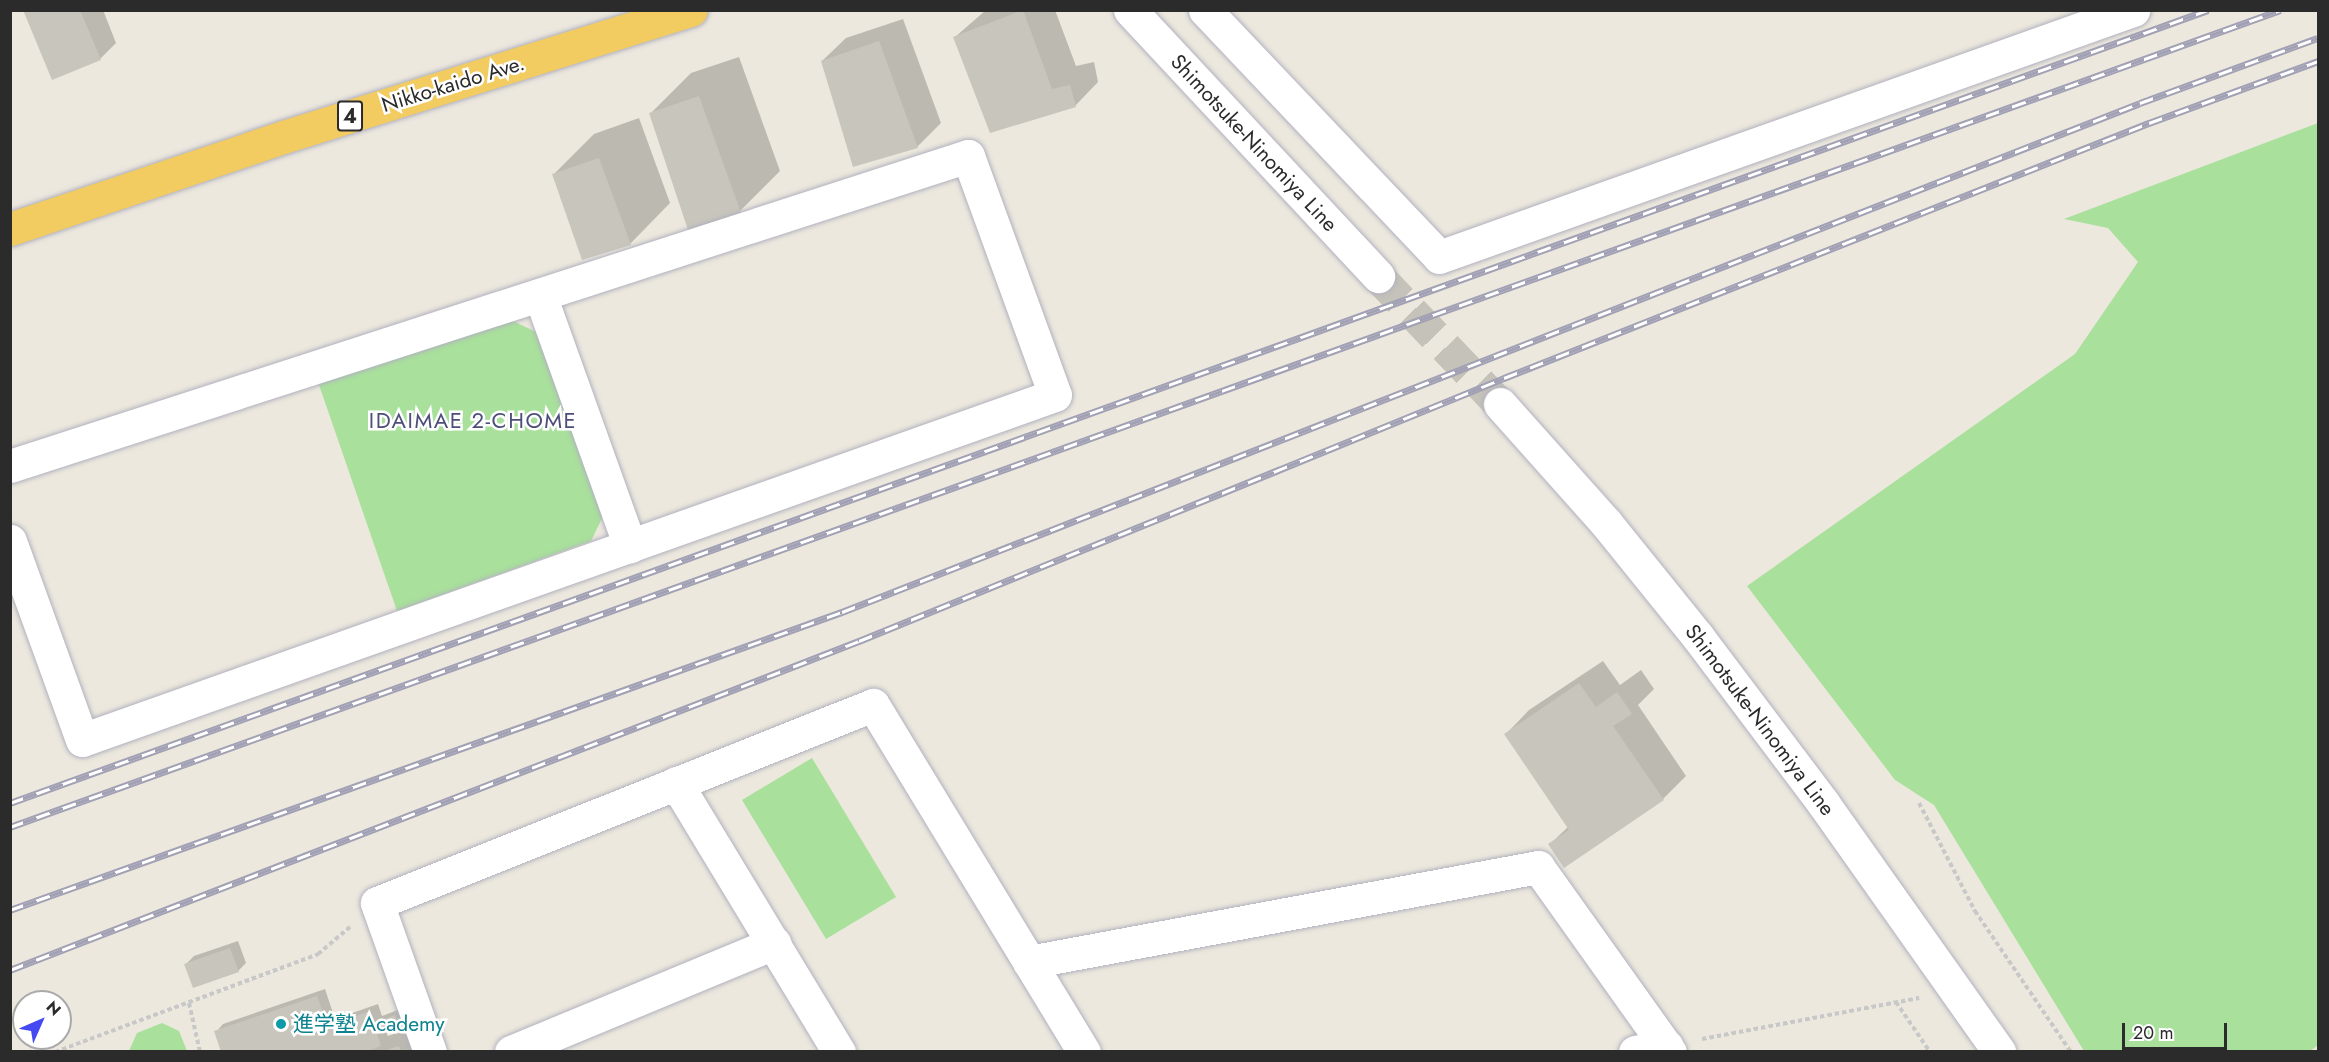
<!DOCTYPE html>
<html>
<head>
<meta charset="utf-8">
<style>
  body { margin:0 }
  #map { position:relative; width:2329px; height:1062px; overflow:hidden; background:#ece8de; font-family:Jost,"Noto Sans JP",sans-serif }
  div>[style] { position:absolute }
  .green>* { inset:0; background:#a9e09c }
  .shadow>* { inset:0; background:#0003 }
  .building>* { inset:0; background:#c8c6bc }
  .secondary-tunnel>* { height:33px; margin-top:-16.5px; transform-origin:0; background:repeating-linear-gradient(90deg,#c5c2ba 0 33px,transparent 0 49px) }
  .path>* { height:4px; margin-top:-2px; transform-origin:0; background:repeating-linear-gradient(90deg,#c8c8c8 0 4.5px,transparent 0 7.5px) }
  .roads { filter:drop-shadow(0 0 2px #b1b1be) drop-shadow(0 0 2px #b1b1be) }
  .minor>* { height:33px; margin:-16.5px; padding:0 16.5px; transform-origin:16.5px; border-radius:16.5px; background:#fff }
  .secondary>* { height:33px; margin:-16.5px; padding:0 16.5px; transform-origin:16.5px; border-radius:16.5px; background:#fff }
  .trunk>* { height:33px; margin:-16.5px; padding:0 16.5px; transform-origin:16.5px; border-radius:16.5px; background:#f2cc60 }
  .rail>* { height:7px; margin-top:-3.5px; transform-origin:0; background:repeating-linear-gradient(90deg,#fff 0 14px,#a1a0b4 0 28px); box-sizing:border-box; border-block:2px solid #a1a0b4 }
  .dots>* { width:16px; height:16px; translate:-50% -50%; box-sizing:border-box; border:3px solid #fff; border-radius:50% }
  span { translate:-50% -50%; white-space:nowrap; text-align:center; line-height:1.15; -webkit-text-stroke:5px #fff; paint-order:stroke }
  .shield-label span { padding:2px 4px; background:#fff; border:2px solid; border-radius:4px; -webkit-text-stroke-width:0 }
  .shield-label { font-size:20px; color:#2b2b2b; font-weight:700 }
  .street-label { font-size:21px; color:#2b2b2b }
  .culture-label { font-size:21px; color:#0d838f }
  .left { translate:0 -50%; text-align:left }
  .neighbourhood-label { font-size:22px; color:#4d4e7a; letter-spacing:1.5px }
  .frame { position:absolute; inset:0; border:12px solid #2b2b2b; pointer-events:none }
  .north { position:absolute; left:12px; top:990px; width:60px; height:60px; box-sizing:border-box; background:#fff; border:2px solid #aaa; border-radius:50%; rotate:45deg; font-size:16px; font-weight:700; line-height:24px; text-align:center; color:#2b2b2b }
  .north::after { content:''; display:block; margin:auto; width:21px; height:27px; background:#4449f2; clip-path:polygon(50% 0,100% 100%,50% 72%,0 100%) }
  .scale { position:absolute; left:2122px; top:1023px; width:105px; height:27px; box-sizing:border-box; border:3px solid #2b2b2b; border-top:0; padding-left:8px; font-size:18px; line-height:21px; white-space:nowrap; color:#2b2b2b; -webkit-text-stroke:4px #fff; paint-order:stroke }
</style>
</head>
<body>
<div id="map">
  <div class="green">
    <i style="clip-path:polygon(2318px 123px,2318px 1045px,2309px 1052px,2084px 1051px,1934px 805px,1895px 780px,1747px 586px,2075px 354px,2138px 262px,2108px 228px,2064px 219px)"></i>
    <i style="clip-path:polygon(511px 320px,536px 332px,604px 514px,591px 541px,397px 611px,318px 382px)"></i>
    <i style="clip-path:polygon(812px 758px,896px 897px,826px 939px,742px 800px)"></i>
    <i style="clip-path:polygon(162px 1023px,179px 1031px,187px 1051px,129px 1051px,137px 1033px)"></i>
  </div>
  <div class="shadow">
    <i style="clip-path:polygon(25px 10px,103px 10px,116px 43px,100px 59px)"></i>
    <i style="clip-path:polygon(986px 10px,1055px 10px,1076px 66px,1094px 62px,1098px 82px,1075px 106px,955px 37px)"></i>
    <i style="clip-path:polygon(903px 19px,941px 123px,917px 147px,822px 61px,846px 38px)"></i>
    <i style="clip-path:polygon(739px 57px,780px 171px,740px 211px,651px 113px,691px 73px)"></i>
    <i style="clip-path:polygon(639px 118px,670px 203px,630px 244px,554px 174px,594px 134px)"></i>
    <i style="clip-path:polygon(1603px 661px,1620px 685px,1641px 670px,1654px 689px,1638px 705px,1686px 776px,1663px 799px,1550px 844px,1568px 827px,1506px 734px,1529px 710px)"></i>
    <i style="clip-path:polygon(238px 941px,246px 963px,238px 971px,186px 964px,194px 956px)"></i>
    <i style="clip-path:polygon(325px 989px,335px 1019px,378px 1004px,382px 1016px,403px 1008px,406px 1018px,385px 1030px,388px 1036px,423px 1023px,433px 1052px,223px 1052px,216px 1032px,223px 1024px)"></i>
  </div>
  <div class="building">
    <i style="clip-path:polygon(23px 10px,80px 10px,101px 60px,52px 80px)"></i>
    <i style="clip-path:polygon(1023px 10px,1052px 89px,1070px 85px,1076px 107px,990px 133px,953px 37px)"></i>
    <i style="clip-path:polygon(879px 41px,918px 148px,853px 167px,821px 61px)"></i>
    <i style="clip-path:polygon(699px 96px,741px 213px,688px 230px,649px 113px)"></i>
    <i style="clip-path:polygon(599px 158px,631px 245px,582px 260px,552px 174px)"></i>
    <i style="clip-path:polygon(1579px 683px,1596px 707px,1617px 692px,1632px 714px,1613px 726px,1664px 800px,1564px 868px,1548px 844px,1569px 830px,1504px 734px)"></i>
    <i style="clip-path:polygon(230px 948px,239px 972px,193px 988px,184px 964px)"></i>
    <i style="clip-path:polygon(317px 996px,328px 1026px,370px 1011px,374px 1023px,395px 1015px,399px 1027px,377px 1034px,381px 1046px,365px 1052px,221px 1052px,214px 1031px)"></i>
    <i style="clip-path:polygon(399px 1046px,401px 1052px,384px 1052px,384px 1051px)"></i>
  </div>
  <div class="secondary-tunnel">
    <i style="left:1378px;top:276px;width:177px;rotate:46.4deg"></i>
  </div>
  <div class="path">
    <i style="left:1919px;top:803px;width:122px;rotate:62.6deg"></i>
    <i style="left:1975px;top:911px;width:171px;rotate:55.8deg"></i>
    <i style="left:1896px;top:1002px;width:60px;rotate:55.8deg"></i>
    <i style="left:189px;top:1003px;width:50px;rotate:77.3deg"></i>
    <i style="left:1702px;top:1039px;width:221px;rotate:-10.7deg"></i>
    <i style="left:55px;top:1052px;width:281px;rotate:-20.4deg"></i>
    <i style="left:318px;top:954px;width:42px;rotate:-40.2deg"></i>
  </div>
  <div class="roads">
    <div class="minor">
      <i style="left:1205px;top:10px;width:340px;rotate:46.5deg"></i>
      <i style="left:1439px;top:257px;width:737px;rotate:-19.59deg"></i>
      <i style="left:540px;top:295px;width:267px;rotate:70.3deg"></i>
      <i style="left:10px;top:466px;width:1007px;rotate:-17.93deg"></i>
      <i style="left:968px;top:156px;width:254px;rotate:70deg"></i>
      <i style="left:1055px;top:395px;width:1032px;rotate:160.48deg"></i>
      <i style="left:82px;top:740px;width:212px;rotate:-109.9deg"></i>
      <i style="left:676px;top:783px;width:315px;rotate:58.8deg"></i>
      <i style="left:1029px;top:962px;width:518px;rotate:-10.57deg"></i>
      <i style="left:1538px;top:867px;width:227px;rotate:54.5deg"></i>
      <i style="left:430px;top:1052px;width:158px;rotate:-109.6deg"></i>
      <i style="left:377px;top:903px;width:534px;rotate:-21.76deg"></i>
      <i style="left:873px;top:705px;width:406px;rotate:58.7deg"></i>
      <i style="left:511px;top:1052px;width:285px;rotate:-22.5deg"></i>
      <i style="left:1635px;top:1052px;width:32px;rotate:-11deg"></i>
    </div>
    <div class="secondary">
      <i style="left:1130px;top:10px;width:364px;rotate:47deg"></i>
      <i style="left:1500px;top:404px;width:159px;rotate:48.3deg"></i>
      <i style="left:1606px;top:523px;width:146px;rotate:51.1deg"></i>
      <i style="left:1698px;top:637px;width:208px;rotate:53deg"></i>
      <i style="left:1823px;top:803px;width:305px;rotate:54.7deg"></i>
    </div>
    <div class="trunk">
      <i style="left:10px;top:229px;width:291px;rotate:-18.6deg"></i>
      <i style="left:286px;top:136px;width:424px;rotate:-17.3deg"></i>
    </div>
  </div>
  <div class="rail">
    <i style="left:10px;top:803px;width:2337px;rotate:-19.84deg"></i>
    <i style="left:10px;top:827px;width:2413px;rotate:-19.79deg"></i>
    <i style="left:10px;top:910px;width:884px;rotate:-19.71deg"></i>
    <i style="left:842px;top:612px;width:1394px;rotate:-21.41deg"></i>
    <i style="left:2140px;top:103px;width:189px;rotate:-20.1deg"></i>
    <i style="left:10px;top:970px;width:911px;rotate:-21.18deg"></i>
    <i style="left:859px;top:641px;width:697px;rotate:-22.18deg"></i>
    <i style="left:1504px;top:378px;width:694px;rotate:-21.57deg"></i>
    <i style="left:2149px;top:123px;width:180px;rotate:-20.1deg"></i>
  </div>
  <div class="dots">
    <i style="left:281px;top:1024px;background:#0f9aa8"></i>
  </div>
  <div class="shield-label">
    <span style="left:350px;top:116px">4</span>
  </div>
  <div class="street-label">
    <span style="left:453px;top:84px;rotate:-17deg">Nikko-kaido Ave.</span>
    <span style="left:1254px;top:143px;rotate:47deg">Shimotsuke-Ninomiya Line</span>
    <span style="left:1760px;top:720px;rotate:53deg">Shimotsuke-Ninomiya Line</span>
  </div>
  <div class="culture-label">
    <span class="left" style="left:293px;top:1024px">進学塾 Academy</span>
  </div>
  <div class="neighbourhood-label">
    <span style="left:473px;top:421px">IDAIMAE 2-CHOME</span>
  </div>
  <div class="frame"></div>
  <div class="north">N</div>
  <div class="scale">20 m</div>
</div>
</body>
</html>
